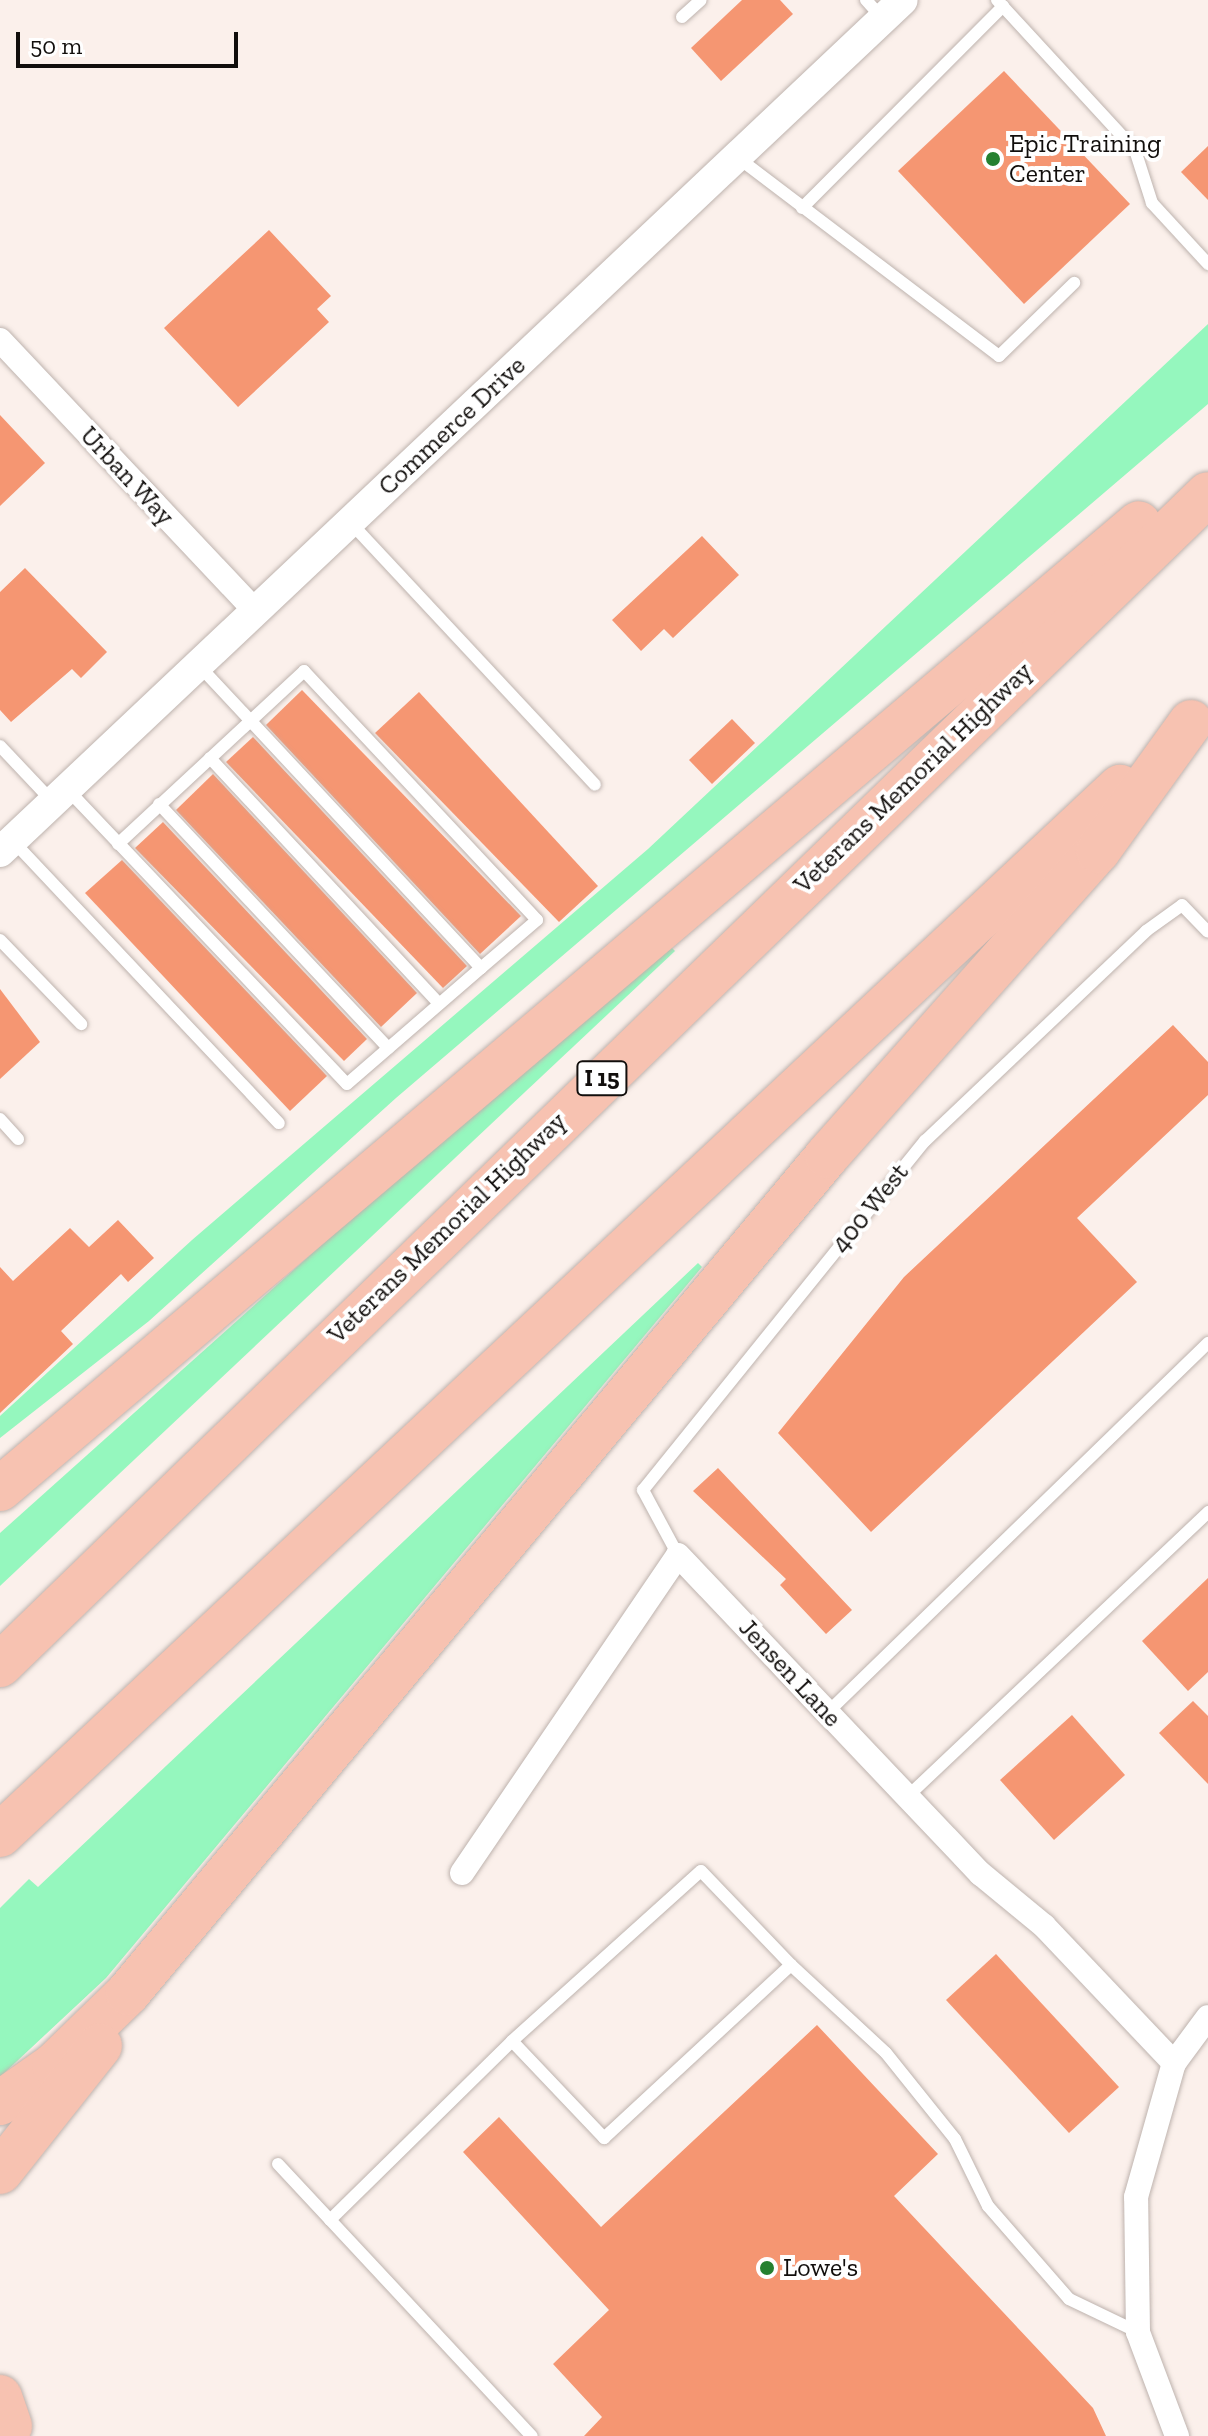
<!DOCTYPE html>
<html>
<head>
<meta charset="utf-8">
<style>
  body { margin:0 }
  #map { position:relative; width:1208px; height:2436px; overflow:hidden; background:#fbf0eb; font-family:"Zilla Slab",serif }
  div>[style] { position:absolute }
  .green>* { inset:0; background:#95f7be }
  .building>* { inset:0; background:#f59672 }
  .roads { filter:drop-shadow(0 0 2px #beb3ae) drop-shadow(0 0 2px #beb3ae) }
  .service>* { height:12px; margin:-6px; padding:0 6px; transform-origin:6px; border-radius:6px; background:#fff }
  .minor>* { height:24px; margin:-12px; padding:0 12px; transform-origin:12px; border-radius:12px; background:#fff }
  .tertiary>* { height:30px; margin:-15px; padding:0 15px; transform-origin:15px; border-radius:15px; background:#fff }
  .motorway>* { height:44px; margin:-22px; padding:0 22px; transform-origin:22px; border-radius:22px; background:#f7c2b1 }
  .dots>* { width:22px; height:22px; translate:-50% -50%; box-sizing:border-box; border:4px solid #fff; border-radius:50% }
  span { translate:-50% -50%; white-space:nowrap; text-align:center; line-height:1.15; -webkit-text-stroke:8px #fff; paint-order:stroke }
  .shield-label span { padding:2px 6px; background:#fff; border:2px solid; border-radius:6px; -webkit-text-stroke-width:0 }
  .shield-label { font-size:24px; color:#110e0c; font-weight:700 }
  .poi-label { font-size:26px; color:#110e0c }
  .left { translate:0 -50%; text-align:left }
  .street-label { font-size:26px; color:#110e0c }
  .scale { position:absolute; left:16px; top:32px; width:222px; height:36px; box-sizing:border-box; border:4px solid #110e0c; border-top:0; padding-left:10px; font-size:24px; line-height:28px; white-space:nowrap; color:#110e0c; -webkit-text-stroke:6px #fff; paint-order:stroke }
</style>
</head>
<body>
<div id="map">
  <div class="green">
    <i style="clip-path:polygon(1208px 324px,1208px 404px,396px 1098px,149px 1321px,0 1438px,0 1416px,192px 1240px,648px 849px)"></i>
    <i style="clip-path:polygon(663px 939px,675px 951px,0 1586px,0 1533px)"></i>
    <i style="clip-path:polygon(698px 1263px,702px 1267px,106px 1978px,0 2077px,0 1908px,29px 1879px,38px 1887px)"></i>
  </div>
  <div class="building">
    <i style="clip-path:polygon(742px 0,780px 0,793px 14px,721px 81px,691px 48px)"></i>
    <i style="clip-path:polygon(1004px 71px,1130px 204px,1024px 304px,898px 171px)"></i>
    <i style="clip-path:polygon(1208px 146px,1208px 200px,1181px 172px)"></i>
    <i style="clip-path:polygon(269px 230px,331px 296px,317px 309px,329px 322px,238px 407px,164px 328px)"></i>
    <i style="clip-path:polygon(0 415px,45px 463px,0 506px)"></i>
    <i style="clip-path:polygon(702px 536px,739px 575px,673px 638px,664px 629px,641px 651px,612px 620px)"></i>
    <i style="clip-path:polygon(25px 568px,107px 652px,81px 678px,72px 669px,11px 722px,0 710px,0 592px)"></i>
    <i style="clip-path:polygon(302px 690px,521px 916px,480px 954px,266px 725px)"></i>
    <i style="clip-path:polygon(419px 692px,598px 886px,559px 922px,375px 733px)"></i>
    <i style="clip-path:polygon(732px 719px,755px 743px,712px 784px,689px 760px)"></i>
    <i style="clip-path:polygon(253px 737px,467px 966px,443px 988px,226px 762px)"></i>
    <i style="clip-path:polygon(213px 774px,417px 993px,381px 1027px,176px 810px)"></i>
    <i style="clip-path:polygon(163px 822px,367px 1039px,344px 1061px,135px 848px)"></i>
    <i style="clip-path:polygon(122px 860px,327px 1076px,290px 1111px,85px 893px)"></i>
    <i style="clip-path:polygon(0 989px,40px 1042px,0 1079px)"></i>
    <i style="clip-path:polygon(1173px 1025px,1208px 1062px,1208px 1095px,1077px 1218px,1137px 1282px,871px 1532px,778px 1433px,904px 1277px)"></i>
    <i style="clip-path:polygon(118px 1220px,154px 1258px,128px 1282px,121px 1274px,61px 1331px,73px 1344px,0 1413px,0 1267px,13px 1281px,70px 1228px,89px 1247px)"></i>
    <i style="clip-path:polygon(718px 1468px,852px 1610px,826px 1634px,780px 1585px,786px 1579px,693px 1491px)"></i>
    <i style="clip-path:polygon(1208px 1578px,1208px 1672px,1188px 1691px,1142px 1641px)"></i>
    <i style="clip-path:polygon(1193px 1701px,1208px 1716px,1208px 1784px,1159px 1733px)"></i>
    <i style="clip-path:polygon(1072px 1715px,1125px 1775px,1054px 1840px,1000px 1780px)"></i>
    <i style="clip-path:polygon(996px 1954px,1119px 2087px,1069px 2133px,946px 2000px)"></i>
    <i style="clip-path:polygon(817px 2025px,938px 2154px,894px 2196px,1093px 2408px,1106px 2436px,584px 2436px,602px 2417px,553px 2364px,609px 2310px,463px 2152px,499px 2117px,601px 2227px)"></i>
  </div>
  <div class="roads">
    <div class="service">
      <i style="left:866px;top:0;width:25px;rotate:48deg"></i>
      <i style="left:997px;top:0;width:204px;rotate:47.4deg"></i>
      <i style="left:1135px;top:150px;width:56px;rotate:72.2deg"></i>
      <i style="left:1152px;top:203px;width:83px;rotate:47.4deg"></i>
      <i style="left:682px;top:17px;width:25px;rotate:-42deg"></i>
      <i style="left:737px;top:157px;width:329px;rotate:37.2deg"></i>
      <i style="left:999px;top:356px;width:105px;rotate:-44.2deg"></i>
      <i style="left:802px;top:208px;width:285px;rotate:-45.1deg"></i>
      <i style="left:350px;top:522px;width:359px;rotate:47deg"></i>
      <i style="left:0;top:746px;width:77px;rotate:46.6deg"></i>
      <i style="left:210px;top:758px;width:336px;rotate:47deg"></i>
      <i style="left:68px;top:790px;width:405px;rotate:46.5deg"></i>
      <i style="left:347px;top:1084px;width:177px;rotate:-40.9deg"></i>
      <i style="left:481px;top:968px;width:415px;rotate:-133deg"></i>
      <i style="left:159px;top:804px;width:335px;rotate:46.8deg"></i>
      <i style="left:12px;top:840px;width:389px;rotate:46.7deg"></i>
      <i style="left:118px;top:844px;width:254px;rotate:-42.9deg"></i>
      <i style="left:304px;top:671px;width:341px;rotate:46.9deg"></i>
      <i style="left:537px;top:920px;width:74px;rotate:139.4deg"></i>
      <i style="left:0;top:940px;width:117px;rotate:46deg"></i>
      <i style="left:0;top:1119px;width:27px;rotate:48deg"></i>
      <i style="left:678px;top:1555px;width:74px;rotate:-118.3deg"></i>
      <i style="left:643px;top:1490px;width:449px;rotate:-51.1deg"></i>
      <i style="left:925px;top:1141px;width:305px;rotate:-43.5deg"></i>
      <i style="left:1146px;top:931px;width:44px;rotate:-35.8deg"></i>
      <i style="left:1182px;top:905px;width:37px;rotate:46deg"></i>
      <i style="left:828px;top:1712px;width:530px;rotate:-44.16deg"></i>
      <i style="left:907px;top:1797px;width:415px;rotate:-43.4deg"></i>
      <i style="left:512px;top:2041px;width:254px;rotate:-42deg"></i>
      <i style="left:701px;top:1871px;width:130px;rotate:46.2deg"></i>
      <i style="left:278px;top:2164px;width:372px;rotate:47deg"></i>
      <i style="left:330px;top:2220px;width:255px;rotate:-44.5deg"></i>
      <i style="left:512px;top:2041px;width:134px;rotate:46.5deg"></i>
      <i style="left:604px;top:2138px;width:255px;rotate:-42.8deg"></i>
      <i style="left:791px;top:1965px;width:129px;rotate:42.8deg"></i>
      <i style="left:886px;top:2053px;width:110px;rotate:51.3deg"></i>
      <i style="left:955px;top:2139px;width:75px;rotate:63.8deg"></i>
      <i style="left:988px;top:2206px;width:123px;rotate:48.9deg"></i>
      <i style="left:1069px;top:2299px;width:76px;rotate:25.6deg"></i>
    </div>
    <div class="minor">
      <i style="left:0;top:340px;width:372px;rotate:46.7deg"></i>
      <i style="left:462px;top:1873px;width:384px;rotate:-55.8deg"></i>
      <i style="left:678px;top:1555px;width:440px;rotate:46.5deg"></i>
      <i style="left:981px;top:1874px;width:82px;rotate:39.5deg"></i>
      <i style="left:1044px;top:1926px;width:189px;rotate:46.5deg"></i>
      <i style="left:1177px;top:2436px;width:111px;rotate:-110.6deg"></i>
      <i style="left:1138px;top:2332px;width:135px;rotate:-90.8deg"></i>
      <i style="left:1136px;top:2197px;width:139px;rotate:-74.2deg"></i>
      <i style="left:1174px;top:2063px;width:57px;rotate:-53.5deg"></i>
    </div>
    <div class="tertiary">
      <i style="left:0;top:852px;width:1241px;rotate:-43.34deg"></i>
    </div>
    <div class="motorway">
      <i style="left:0;top:1489px;width:1493px;rotate:-40.3deg"></i>
      <i style="left:0;top:1665px;width:1682px;rotate:-44.11deg"></i>
      <i style="left:0;top:1835px;width:1534px;rotate:-43.1deg"></i>
      <i style="left:0;top:2103px;width:66px;rotate:-35.1deg"></i>
      <i style="left:54px;top:2065px;width:103px;rotate:-44.2deg"></i>
      <i style="left:128px;top:1993px;width:1090px;rotate:-50.13deg"></i>
      <i style="left:827px;top:1156px;width:408px;rotate:-48.4deg"></i>
      <i style="left:1098px;top:851px;width:159px;rotate:-54.2deg"></i>
      <i style="left:0;top:2172px;width:161px;rotate:-51.6deg"></i>
      <i style="left:0;top:2397px;width:31px;rotate:71deg"></i>
    </div>
  </div>
  <div class="dots">
    <i style="left:993px;top:159px;background:#258030"></i>
    <i style="left:767px;top:2268px;background:#258030"></i>
  </div>
  <div class="shield-label">
    <span style="left:602px;top:1078px">I 15</span>
  </div>
  <div class="poi-label">
    <span class="left" style="left:1009px;top:159px">Epic Training<br>Center</span>
    <span class="left" style="left:783px;top:2268px">Lowe's</span>
  </div>
  <div class="street-label">
    <span style="left:452px;top:426px;rotate:-43deg">Commerce Drive</span>
    <span style="left:127px;top:476px;rotate:47deg">Urban Way</span>
    <span style="left:913px;top:778px;rotate:-44deg">Veterans Memorial Highway</span>
    <span style="left:870px;top:1208px;rotate:-51deg">400 West</span>
    <span style="left:447px;top:1228px;rotate:-44deg">Veterans Memorial Highway</span>
    <span style="left:790px;top:1673px;rotate:47deg">Jensen Lane</span>
  </div>
  <div class="scale">50 m</div>
</div>
</body>
</html>
